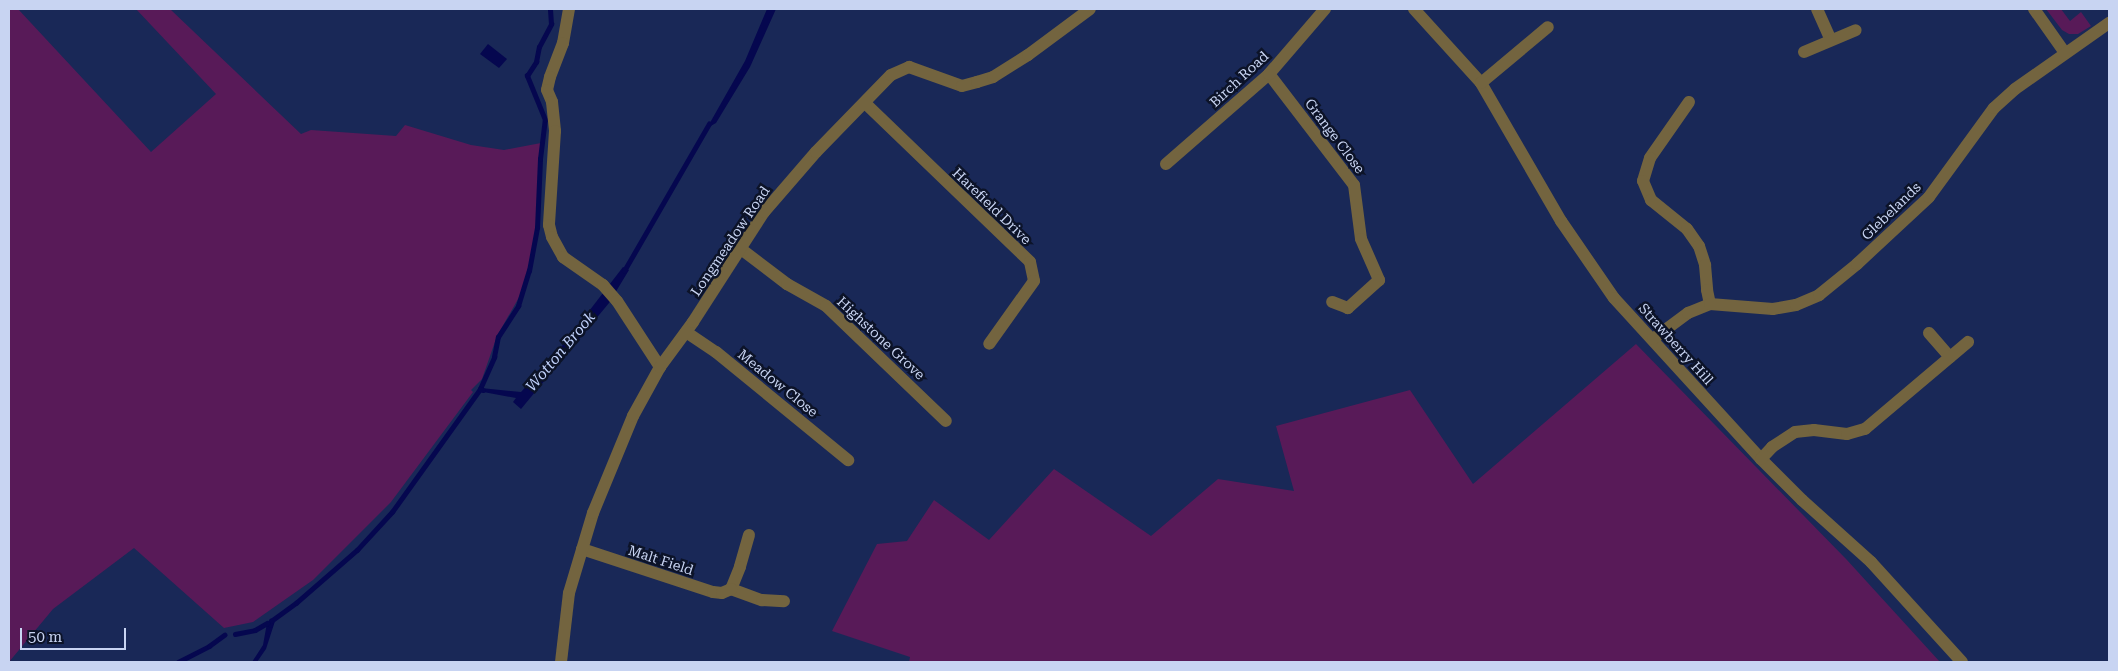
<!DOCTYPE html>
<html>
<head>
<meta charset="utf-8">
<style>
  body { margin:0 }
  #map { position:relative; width:2118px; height:671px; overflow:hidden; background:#192857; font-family:"Roboto Serif",serif }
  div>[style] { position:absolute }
  .green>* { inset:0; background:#581a58 }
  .water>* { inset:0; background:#05074f }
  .stream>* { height:4.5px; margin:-2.25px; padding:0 2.25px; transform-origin:2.25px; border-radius:2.25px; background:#05074f }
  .minor>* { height:12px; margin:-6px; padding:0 6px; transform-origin:6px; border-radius:6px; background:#73643f }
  span { translate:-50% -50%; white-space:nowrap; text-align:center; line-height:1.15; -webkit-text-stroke:5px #0c1328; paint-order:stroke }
  .street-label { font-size:14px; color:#c8d4f2 }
  .water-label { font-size:15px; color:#c0d1fb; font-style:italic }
  .frame { position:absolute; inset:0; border:10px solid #c8d4f2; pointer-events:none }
  .scale { position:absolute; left:20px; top:628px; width:106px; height:22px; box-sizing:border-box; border:2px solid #c8d4f2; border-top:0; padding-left:6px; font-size:15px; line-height:18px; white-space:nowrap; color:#c8d4f2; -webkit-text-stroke:4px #0c1328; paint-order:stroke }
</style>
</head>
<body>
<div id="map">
  <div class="green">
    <i style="clip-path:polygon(9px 9px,18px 9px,151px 152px,216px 94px,136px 9px,170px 9px,301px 134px,311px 130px,396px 136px,405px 125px,471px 145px,504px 150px,541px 143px,536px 228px,528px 270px,522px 292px,497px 336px,482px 379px,471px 390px,473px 392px,391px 502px,313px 580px,253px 622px,224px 628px,134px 548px,53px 609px,9px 662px)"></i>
    <i style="clip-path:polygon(2046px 9px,2061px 9px,2070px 21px,2081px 12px,2091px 26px,2078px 34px,2069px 34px,2062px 30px)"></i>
    <i style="clip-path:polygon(1636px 344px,1847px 560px,1940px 662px,909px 662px,910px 657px,832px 631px,877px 544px,907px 541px,934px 500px,989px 540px,1054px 469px,1151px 536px,1218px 479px,1294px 491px,1276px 426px,1410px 390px,1473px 484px)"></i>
  </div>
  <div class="water">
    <i style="clip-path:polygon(767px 9px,776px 9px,750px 67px,716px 123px,707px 128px,745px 61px)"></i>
    <i style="clip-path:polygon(488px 44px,507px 59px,499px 68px,480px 54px)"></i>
    <i style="clip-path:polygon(623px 267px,629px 270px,609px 303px,521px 409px,513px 402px,516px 398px,478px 391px,481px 388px,521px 392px,559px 350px)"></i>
    <i style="clip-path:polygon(276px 618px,266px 649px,257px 662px,252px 662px,263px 645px,267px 623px)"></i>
  </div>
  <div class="stream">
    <i style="left:624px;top:271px;width:170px;rotate:-60deg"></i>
    <i style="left:480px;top:389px;width:35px;rotate:-66deg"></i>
    <i style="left:494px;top:357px;width:20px;rotate:-79deg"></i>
    <i style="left:498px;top:337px;width:37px;rotate:-57deg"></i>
    <i style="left:518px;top:306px;width:37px;rotate:-73deg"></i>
    <i style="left:529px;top:271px;width:44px;rotate:-79.5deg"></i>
    <i style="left:537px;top:228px;width:69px;rotate:-87.5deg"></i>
    <i style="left:540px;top:159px;width:39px;rotate:-83deg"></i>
    <i style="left:545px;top:120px;width:48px;rotate:-112.2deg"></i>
    <i style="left:527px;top:76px;width:17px;rotate:-57deg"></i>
    <i style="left:536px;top:62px;width:15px;rotate:-79deg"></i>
    <i style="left:539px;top:47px;width:26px;rotate:-62deg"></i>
    <i style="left:551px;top:24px;width:15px;rotate:-94deg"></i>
    <i style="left:270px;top:625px;width:4px;rotate:-76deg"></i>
    <i style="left:271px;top:621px;width:31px;rotate:-36deg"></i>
    <i style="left:296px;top:603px;width:81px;rotate:-41deg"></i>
    <i style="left:357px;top:550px;width:52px;rotate:-47.4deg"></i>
    <i style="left:392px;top:512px;width:151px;rotate:-54.4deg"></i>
    <i style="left:480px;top:389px;width:3px;rotate:18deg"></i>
    <i style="left:235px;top:634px;width:20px;rotate:-11deg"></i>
    <i style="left:255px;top:630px;width:14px;rotate:-30deg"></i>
    <i style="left:178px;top:662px;width:35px;rotate:-27deg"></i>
    <i style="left:209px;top:646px;width:19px;rotate:-36deg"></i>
  </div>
  <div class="minor">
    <i style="left:569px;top:9px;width:35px;rotate:100deg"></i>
    <i style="left:563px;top:43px;width:36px;rotate:111deg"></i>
    <i style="left:550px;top:77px;width:13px;rotate:103deg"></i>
    <i style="left:547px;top:90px;width:13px;rotate:67deg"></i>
    <i style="left:552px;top:102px;width:29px;rotate:84deg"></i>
    <i style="left:555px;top:131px;width:94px;rotate:93.7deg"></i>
    <i style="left:549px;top:225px;width:12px;rotate:76deg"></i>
    <i style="left:552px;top:237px;width:23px;rotate:61deg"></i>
    <i style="left:563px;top:257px;width:49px;rotate:35deg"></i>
    <i style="left:603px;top:285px;width:21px;rotate:49deg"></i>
    <i style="left:617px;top:301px;width:79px;rotate:56.9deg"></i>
    <i style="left:1414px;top:9px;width:100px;rotate:47.8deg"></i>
    <i style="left:1481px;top:83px;width:160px;rotate:59.9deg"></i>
    <i style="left:1561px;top:221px;width:93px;rotate:55.5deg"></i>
    <i style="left:1614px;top:298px;width:218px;rotate:47.6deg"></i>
    <i style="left:1761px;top:459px;width:58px;rotate:45deg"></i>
    <i style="left:1802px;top:500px;width:93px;rotate:41.9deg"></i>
    <i style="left:1871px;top:562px;width:135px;rotate:47.7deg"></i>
    <i style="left:1817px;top:9px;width:34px;rotate:66deg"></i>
    <i style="left:2034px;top:9px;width:54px;rotate:54.8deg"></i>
    <i style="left:1804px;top:52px;width:56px;rotate:-22.9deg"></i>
    <i style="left:1269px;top:74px;width:140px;rotate:52.6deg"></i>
    <i style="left:1354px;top:185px;width:54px;rotate:82.6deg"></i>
    <i style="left:1361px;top:239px;width:45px;rotate:66.3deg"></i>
    <i style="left:1379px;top:280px;width:42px;rotate:137.9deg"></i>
    <i style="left:1348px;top:308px;width:17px;rotate:-159deg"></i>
    <i style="left:1481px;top:83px;width:87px;rotate:-39.9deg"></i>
    <i style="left:1689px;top:102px;width:68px;rotate:124.9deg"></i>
    <i style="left:1650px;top:158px;width:24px;rotate:107deg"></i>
    <i style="left:1643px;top:181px;width:21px;rotate:67deg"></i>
    <i style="left:1651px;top:200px;width:46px;rotate:38.9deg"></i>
    <i style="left:1687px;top:229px;width:21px;rotate:55deg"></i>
    <i style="left:1699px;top:246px;width:20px;rotate:72deg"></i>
    <i style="left:1705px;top:265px;width:25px;rotate:85deg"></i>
    <i style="left:1707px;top:290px;width:14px;rotate:78deg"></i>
    <i style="left:865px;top:103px;width:229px;rotate:43.9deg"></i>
    <i style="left:1030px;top:262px;width:19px;rotate:78deg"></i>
    <i style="left:1034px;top:281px;width:77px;rotate:125.5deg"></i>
    <i style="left:1166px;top:164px;width:137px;rotate:-41.1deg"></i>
    <i style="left:1269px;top:74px;width:86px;rotate:-49.3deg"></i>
    <i style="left:741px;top:249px;width:58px;rotate:37.3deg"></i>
    <i style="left:787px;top:284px;width:45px;rotate:29.4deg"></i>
    <i style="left:826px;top:306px;width:166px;rotate:43.8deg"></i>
    <i style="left:686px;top:332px;width:36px;rotate:34deg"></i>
    <i style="left:716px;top:352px;width:171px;rotate:39.3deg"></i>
    <i style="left:1929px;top:333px;width:32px;rotate:49deg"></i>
    <i style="left:1653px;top:339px;width:44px;rotate:-36.6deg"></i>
    <i style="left:1688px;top:313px;width:24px;rotate:-22deg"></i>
    <i style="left:1710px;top:304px;width:63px;rotate:4.5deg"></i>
    <i style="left:1773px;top:309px;width:23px;rotate:-10deg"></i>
    <i style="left:1796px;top:305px;width:25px;rotate:-23deg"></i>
    <i style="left:1819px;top:295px;width:49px;rotate:-39.2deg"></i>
    <i style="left:1857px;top:264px;width:98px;rotate:-42.9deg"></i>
    <i style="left:1929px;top:197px;width:110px;rotate:-53.9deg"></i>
    <i style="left:1994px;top:108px;width:28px;rotate:-42deg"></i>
    <i style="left:2015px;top:89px;width:115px;rotate:-35.1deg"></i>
    <i style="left:1761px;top:459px;width:16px;rotate:-47deg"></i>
    <i style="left:1772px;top:447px;width:27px;rotate:-33deg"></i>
    <i style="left:1795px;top:432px;width:19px;rotate:-6deg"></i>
    <i style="left:1814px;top:430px;width:33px;rotate:7deg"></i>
    <i style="left:1847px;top:434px;width:19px;rotate:-16deg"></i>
    <i style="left:1865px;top:429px;width:135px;rotate:-40.2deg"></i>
    <i style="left:749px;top:535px;width:33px;rotate:106deg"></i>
    <i style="left:740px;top:567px;width:24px;rotate:112deg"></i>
    <i style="left:731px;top:589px;width:33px;rotate:20deg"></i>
    <i style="left:762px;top:600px;width:22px;rotate:3deg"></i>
    <i style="left:582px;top:549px;width:138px;rotate:18.2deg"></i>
    <i style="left:713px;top:592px;width:9px;rotate:6deg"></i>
    <i style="left:722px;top:593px;width:10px;rotate:-24deg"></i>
    <i style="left:561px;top:662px;width:69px;rotate:-83.4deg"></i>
    <i style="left:569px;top:593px;width:84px;rotate:-73.3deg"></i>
    <i style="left:593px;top:513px;width:105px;rotate:-67.6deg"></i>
    <i style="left:633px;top:416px;width:56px;rotate:-61.1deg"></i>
    <i style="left:660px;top:367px;width:56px;rotate:-53.7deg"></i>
    <i style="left:693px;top:322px;width:131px;rotate:-57.2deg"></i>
    <i style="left:764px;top:212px;width:79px;rotate:-49.1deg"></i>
    <i style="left:816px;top:152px;width:107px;rotate:-45.8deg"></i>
    <i style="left:891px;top:75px;width:20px;rotate:-24deg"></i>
    <i style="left:909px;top:67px;width:56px;rotate:19.7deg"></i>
    <i style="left:962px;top:86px;width:16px;rotate:-15deg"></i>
    <i style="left:977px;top:82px;width:17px;rotate:-17deg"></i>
    <i style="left:993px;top:77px;width:41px;rotate:-32.2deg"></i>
    <i style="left:1028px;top:55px;width:77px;rotate:-36.6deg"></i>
  </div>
  <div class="street-label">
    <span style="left:1239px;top:79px;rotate:-43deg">Birch Road</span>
    <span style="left:1335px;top:136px;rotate:53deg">Grange Close</span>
    <span style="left:992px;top:206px;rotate:44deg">Harefield Drive</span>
    <span style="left:1891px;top:211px;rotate:-44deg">Glebelands</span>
    <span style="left:730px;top:241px;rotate:-56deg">Longmeadow Road</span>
    <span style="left:881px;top:338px;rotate:43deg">Highstone Grove</span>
    <span style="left:1676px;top:344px;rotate:48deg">Strawberry Hill</span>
    <span style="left:778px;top:383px;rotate:39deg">Meadow Close</span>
    <span style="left:661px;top:560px;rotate:18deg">Malt Field</span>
  </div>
  <div class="water-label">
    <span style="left:561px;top:352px;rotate:-50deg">Wotton Brook</span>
  </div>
  <div class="frame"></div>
  <div class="scale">50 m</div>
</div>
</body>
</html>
